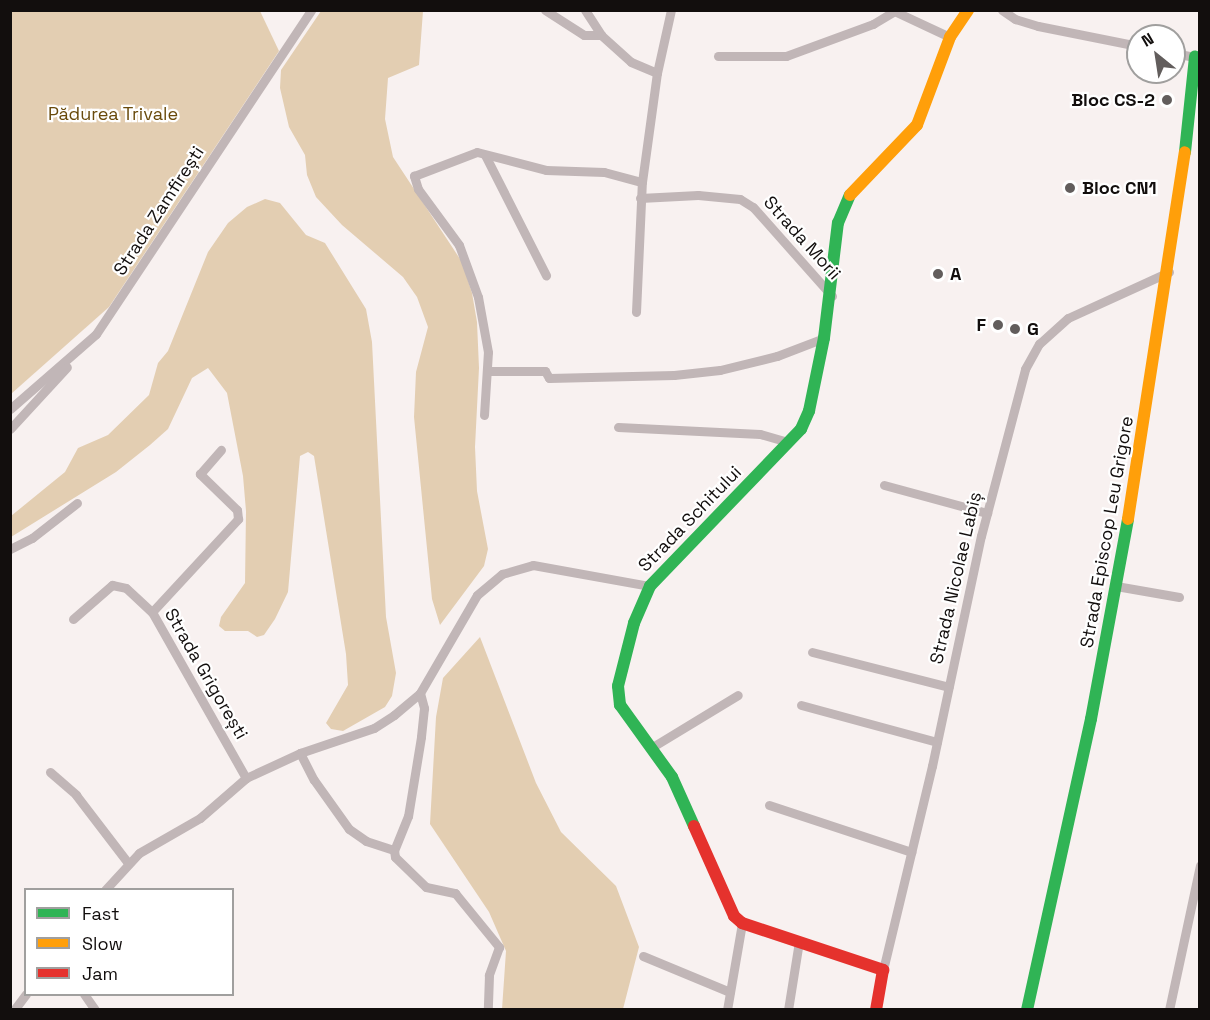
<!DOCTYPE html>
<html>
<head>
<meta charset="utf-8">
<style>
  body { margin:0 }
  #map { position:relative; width:1210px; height:1020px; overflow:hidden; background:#f8f1f0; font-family:"Space Grotesk",sans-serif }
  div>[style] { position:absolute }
  .forest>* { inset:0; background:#e3ceb2 }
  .street>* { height:9px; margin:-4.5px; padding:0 4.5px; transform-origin:4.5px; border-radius:4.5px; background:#c1b6b7 }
  .fast>* { height:12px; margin:-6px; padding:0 6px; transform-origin:6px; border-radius:6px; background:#30b455 }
  .slow>* { height:12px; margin:-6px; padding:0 6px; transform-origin:6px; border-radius:6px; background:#ff9f0a }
  .jam>* { height:12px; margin:-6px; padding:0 6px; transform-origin:6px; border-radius:6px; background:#e5322d }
  .dots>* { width:16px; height:16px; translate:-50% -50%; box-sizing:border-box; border:3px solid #fff; border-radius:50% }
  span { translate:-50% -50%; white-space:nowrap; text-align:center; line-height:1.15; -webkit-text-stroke:4.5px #fff; paint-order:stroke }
  .poi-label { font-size:18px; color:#120e0d; font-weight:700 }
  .right { translate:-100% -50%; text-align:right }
  .left { translate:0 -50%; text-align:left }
  .park-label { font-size:18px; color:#694a0b }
  .street-label { font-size:18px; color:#120e0d }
  .frame { position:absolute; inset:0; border:12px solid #120e0d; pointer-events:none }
  .legend { position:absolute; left:24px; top:888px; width:210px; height:108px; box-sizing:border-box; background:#fff; border:2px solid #a09f9e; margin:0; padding:8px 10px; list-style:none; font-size:18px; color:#120e0d }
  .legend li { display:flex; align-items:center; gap:12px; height:30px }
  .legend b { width:30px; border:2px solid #a09f9e }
  .north { position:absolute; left:1126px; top:24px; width:60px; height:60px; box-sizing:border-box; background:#fff; border:2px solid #a09f9e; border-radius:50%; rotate:330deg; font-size:16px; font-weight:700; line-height:24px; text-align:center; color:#120e0d }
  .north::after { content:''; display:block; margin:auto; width:21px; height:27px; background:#625d5c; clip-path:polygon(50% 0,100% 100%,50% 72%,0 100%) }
</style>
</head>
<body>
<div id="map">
  <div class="forest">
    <i style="clip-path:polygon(11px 11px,260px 11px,279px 51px,109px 307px,11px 394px)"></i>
    <i style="clip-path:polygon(321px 11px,423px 11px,419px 65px,388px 78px,385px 119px,393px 157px,462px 262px,472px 293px,477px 322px,479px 368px,475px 447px,477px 491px,488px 549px,484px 566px,440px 625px,432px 599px,414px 417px,416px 372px,428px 327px,417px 297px,403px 277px,342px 225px,316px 197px,307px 175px,305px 155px,289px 127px,280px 88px,281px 70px)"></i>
    <i style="clip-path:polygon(265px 199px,280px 203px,306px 235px,325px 243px,366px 309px,372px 342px,386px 617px,396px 673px,392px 696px,385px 707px,343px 731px,331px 729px,326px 723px,348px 685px,346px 654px,314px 456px,308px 452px,300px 456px,288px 592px,275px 619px,264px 635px,257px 637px,248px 631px,225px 631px,219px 626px,221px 617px,245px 583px,246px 511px,243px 476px,227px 393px,208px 368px,192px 378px,168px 429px,150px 445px,116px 472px,11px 537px,11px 516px,65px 472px,78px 448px,108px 435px,149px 395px,158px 363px,168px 351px,208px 252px,228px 223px,247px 207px)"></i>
    <i style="clip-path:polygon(480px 637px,536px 783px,561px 832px,616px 886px,639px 947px,623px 1009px,502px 1009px,506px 951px,489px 912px,430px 824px,436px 717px,443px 678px)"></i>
  </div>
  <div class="street">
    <i style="left:545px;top:10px;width:46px;rotate:32.7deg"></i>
    <i style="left:584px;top:35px;width:17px"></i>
    <i style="left:585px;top:10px;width:30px;rotate:57deg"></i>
    <i style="left:601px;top:35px;width:40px;rotate:42deg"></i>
    <i style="left:631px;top:62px;width:28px;rotate:23deg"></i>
    <i style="left:892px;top:10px;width:64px;rotate:25deg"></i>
    <i style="left:1002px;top:10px;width:16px;rotate:35deg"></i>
    <i style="left:1015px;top:19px;width:24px;rotate:17deg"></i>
    <i style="left:1038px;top:26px;width:102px;rotate:11.3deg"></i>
    <i style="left:1174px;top:53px;width:26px;rotate:11deg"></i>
    <i style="left:718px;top:56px;width:68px"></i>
    <i style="left:786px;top:56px;width:93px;rotate:-20.2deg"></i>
    <i style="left:873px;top:24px;width:23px;rotate:-31deg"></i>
    <i style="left:485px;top:155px;width:135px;rotate:63.1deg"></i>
    <i style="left:640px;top:198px;width:58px;rotate:-3deg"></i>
    <i style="left:698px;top:195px;width:42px;rotate:5.4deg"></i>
    <i style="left:740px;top:199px;width:15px;rotate:32deg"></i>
    <i style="left:753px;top:207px;width:119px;rotate:48.4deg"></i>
    <i style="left:636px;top:312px;width:130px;rotate:-87.4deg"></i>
    <i style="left:642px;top:182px;width:110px;rotate:-82.2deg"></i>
    <i style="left:657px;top:73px;width:65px;rotate:-77.5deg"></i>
    <i style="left:488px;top:371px;width:57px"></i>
    <i style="left:545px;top:371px;width:8px;rotate:60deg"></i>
    <i style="left:549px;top:378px;width:125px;rotate:-1.4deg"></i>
    <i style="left:674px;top:375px;width:46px;rotate:-6.2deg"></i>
    <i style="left:720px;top:370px;width:59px;rotate:-13.8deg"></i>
    <i style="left:777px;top:356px;width:50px;rotate:-21deg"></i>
    <i style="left:10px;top:409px;width:114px;rotate:-41.1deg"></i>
    <i style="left:96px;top:334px;width:389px;rotate:-56.4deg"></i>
    <i style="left:484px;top:415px;width:63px;rotate:-86.4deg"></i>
    <i style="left:488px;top:352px;width:56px;rotate:-100.3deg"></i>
    <i style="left:478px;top:297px;width:55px;rotate:-110.1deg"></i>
    <i style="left:459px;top:245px;width:69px;rotate:-126.2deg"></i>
    <i style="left:418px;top:189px;width:14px;rotate:-107deg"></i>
    <i style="left:414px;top:176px;width:67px;rotate:-20.9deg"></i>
    <i style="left:477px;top:152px;width:71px;rotate:14.6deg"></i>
    <i style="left:546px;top:170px;width:58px;rotate:2deg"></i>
    <i style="left:604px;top:172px;width:39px;rotate:15deg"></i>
    <i style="left:618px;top:427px;width:142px;rotate:2.8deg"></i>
    <i style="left:760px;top:434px;width:29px;rotate:16deg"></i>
    <i style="left:10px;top:429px;width:84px;rotate:-47.4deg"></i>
    <i style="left:884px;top:485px;width:107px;rotate:15.2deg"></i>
    <i style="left:10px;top:549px;width:25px;rotate:-27deg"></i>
    <i style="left:32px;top:538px;width:57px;rotate:-37.9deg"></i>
    <i style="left:1116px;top:586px;width:64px;rotate:9.9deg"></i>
    <i style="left:152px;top:612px;width:127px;rotate:-47.2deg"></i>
    <i style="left:238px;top:519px;width:9px;rotate:-96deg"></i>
    <i style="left:237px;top:510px;width:52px;rotate:-135.8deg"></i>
    <i style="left:200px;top:474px;width:32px;rotate:-49deg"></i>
    <i style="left:73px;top:619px;width:52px;rotate:-41.1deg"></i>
    <i style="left:112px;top:585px;width:14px;rotate:12deg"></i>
    <i style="left:126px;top:588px;width:35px;rotate:43deg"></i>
    <i style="left:152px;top:612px;width:191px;rotate:60.5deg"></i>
    <i style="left:812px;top:652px;width:141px;rotate:14.3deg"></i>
    <i style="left:420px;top:693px;width:16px;rotate:75deg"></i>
    <i style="left:424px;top:708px;width:29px;rotate:96deg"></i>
    <i style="left:421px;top:737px;width:80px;rotate:99.3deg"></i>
    <i style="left:408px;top:816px;width:37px;rotate:112deg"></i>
    <i style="left:394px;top:850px;width:7px;rotate:82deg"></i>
    <i style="left:395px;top:857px;width:43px;rotate:44.1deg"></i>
    <i style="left:426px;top:887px;width:30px;rotate:12deg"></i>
    <i style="left:455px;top:893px;width:70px;rotate:50.8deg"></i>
    <i style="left:499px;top:947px;width:30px;rotate:110deg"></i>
    <i style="left:489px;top:975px;width:35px;rotate:92deg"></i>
    <i style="left:801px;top:705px;width:141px;rotate:15.2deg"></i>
    <i style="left:654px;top:746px;width:98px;rotate:-31.3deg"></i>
    <i style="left:300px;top:753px;width:30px;rotate:63deg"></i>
    <i style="left:314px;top:780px;width:60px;rotate:54.5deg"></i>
    <i style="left:349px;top:829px;width:21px;rotate:35deg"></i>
    <i style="left:366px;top:841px;width:29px;rotate:18deg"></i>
    <i style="left:50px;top:772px;width:35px;rotate:41deg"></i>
    <i style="left:76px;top:795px;width:86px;rotate:52.6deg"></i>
    <i style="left:769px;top:805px;width:150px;rotate:18.3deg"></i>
    <i style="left:105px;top:890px;width:50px;rotate:-47.4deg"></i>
    <i style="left:139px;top:853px;width:70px;rotate:-29.8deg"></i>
    <i style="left:200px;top:818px;width:61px;rotate:-41deg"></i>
    <i style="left:246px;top:778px;width:60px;rotate:-24.8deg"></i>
    <i style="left:300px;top:753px;width:78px;rotate:-18.7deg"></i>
    <i style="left:374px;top:728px;width:24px;rotate:-33deg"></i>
    <i style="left:394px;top:715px;width:34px;rotate:-40deg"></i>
    <i style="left:420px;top:693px;width:113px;rotate:-59.8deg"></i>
    <i style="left:477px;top:595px;width:33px;rotate:-40deg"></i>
    <i style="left:502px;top:574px;width:32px;rotate:-16deg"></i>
    <i style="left:533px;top:565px;width:119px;rotate:10.2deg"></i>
    <i style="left:643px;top:956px;width:94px;rotate:22.5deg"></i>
    <i style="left:883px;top:970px;width:210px;rotate:-76.5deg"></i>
    <i style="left:932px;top:766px;width:235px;rotate:-78deg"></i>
    <i style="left:981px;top:536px;width:173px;rotate:-75.2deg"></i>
    <i style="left:1025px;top:369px;width:29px;rotate:-61deg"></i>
    <i style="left:1039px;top:344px;width:39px;rotate:-42deg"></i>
    <i style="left:1068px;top:318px;width:111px;rotate:-24.5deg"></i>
    <i style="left:84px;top:994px;width:19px;rotate:55deg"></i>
    <i style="left:14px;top:1010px;width:20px;rotate:-53deg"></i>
    <i style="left:727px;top:1010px;width:88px;rotate:-80.2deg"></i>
    <i style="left:788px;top:1010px;width:70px;rotate:-80.9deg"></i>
    <i style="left:1169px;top:1010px;width:148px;rotate:-77.9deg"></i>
  </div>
  <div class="fast">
    <i style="left:1185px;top:152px;width:96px;rotate:-84deg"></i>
    <i style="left:694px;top:826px;width:54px;rotate:-114.2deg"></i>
    <i style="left:672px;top:777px;width:89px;rotate:-125.8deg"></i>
    <i style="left:620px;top:705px;width:19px;rotate:-96deg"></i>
    <i style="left:618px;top:686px;width:65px;rotate:-75.7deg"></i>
    <i style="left:634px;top:623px;width:40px;rotate:-66.6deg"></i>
    <i style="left:650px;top:586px;width:218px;rotate:-46.1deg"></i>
    <i style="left:801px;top:429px;width:20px;rotate:-66deg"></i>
    <i style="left:809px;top:411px;width:75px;rotate:-78.4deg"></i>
    <i style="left:824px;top:338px;width:116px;rotate:-83.1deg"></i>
    <i style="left:838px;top:223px;width:30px;rotate:-67deg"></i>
    <i style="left:1027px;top:1010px;width:298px;rotate:-77.6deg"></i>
    <i style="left:1091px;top:719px;width:203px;rotate:-79.5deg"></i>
  </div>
  <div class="slow">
    <i style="left:850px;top:195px;width:97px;rotate:-46.3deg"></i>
    <i style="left:917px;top:125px;width:94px;rotate:-69.4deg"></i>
    <i style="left:950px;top:37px;width:32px;rotate:-56deg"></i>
    <i style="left:1128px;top:519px;width:371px;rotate:-81.2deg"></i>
  </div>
  <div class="jam">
    <i style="left:694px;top:826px;width:98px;rotate:66deg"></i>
    <i style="left:734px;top:916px;width:11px;rotate:41deg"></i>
    <i style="left:742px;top:923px;width:149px;rotate:18.4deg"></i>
    <i style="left:883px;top:970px;width:41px;rotate:99.9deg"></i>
  </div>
  <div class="dots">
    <i style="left:1167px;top:100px;background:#625d5c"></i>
    <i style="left:1070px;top:188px;background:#625d5c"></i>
    <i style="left:938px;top:274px;background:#625d5c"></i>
    <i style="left:998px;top:325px;background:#625d5c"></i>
    <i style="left:1015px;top:329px;background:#625d5c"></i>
  </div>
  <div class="poi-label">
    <span class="right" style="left:1155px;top:100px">Bloc CS-2</span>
    <span class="left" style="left:1082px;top:188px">Bloc CN1</span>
    <span class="left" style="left:950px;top:274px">A</span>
    <span class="right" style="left:986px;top:325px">F</span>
    <span class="left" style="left:1027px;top:329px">G</span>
  </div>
  <div class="park-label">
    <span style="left:113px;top:114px">Pădurea Trivale</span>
  </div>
  <div class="street-label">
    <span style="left:159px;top:211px;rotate:-57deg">Strada Zamfirești</span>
    <span style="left:802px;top:238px;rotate:48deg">Strada Morii</span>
    <span style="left:690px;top:519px;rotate:-46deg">Strada Schitului</span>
    <span style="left:1107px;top:532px;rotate:-80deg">Strada Episcop Leu Grigore</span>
    <span style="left:956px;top:578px;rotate:-77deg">Strada Nicolae Labiș</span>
    <span style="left:206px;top:674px;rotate:60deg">Strada Grigorești</span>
  </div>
  <div class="frame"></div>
  <ul class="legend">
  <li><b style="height:8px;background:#30b455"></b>Fast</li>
  <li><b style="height:8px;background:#ff9f0a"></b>Slow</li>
  <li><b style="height:8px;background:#e5322d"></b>Jam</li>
  </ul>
  <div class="north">N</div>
</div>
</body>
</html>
